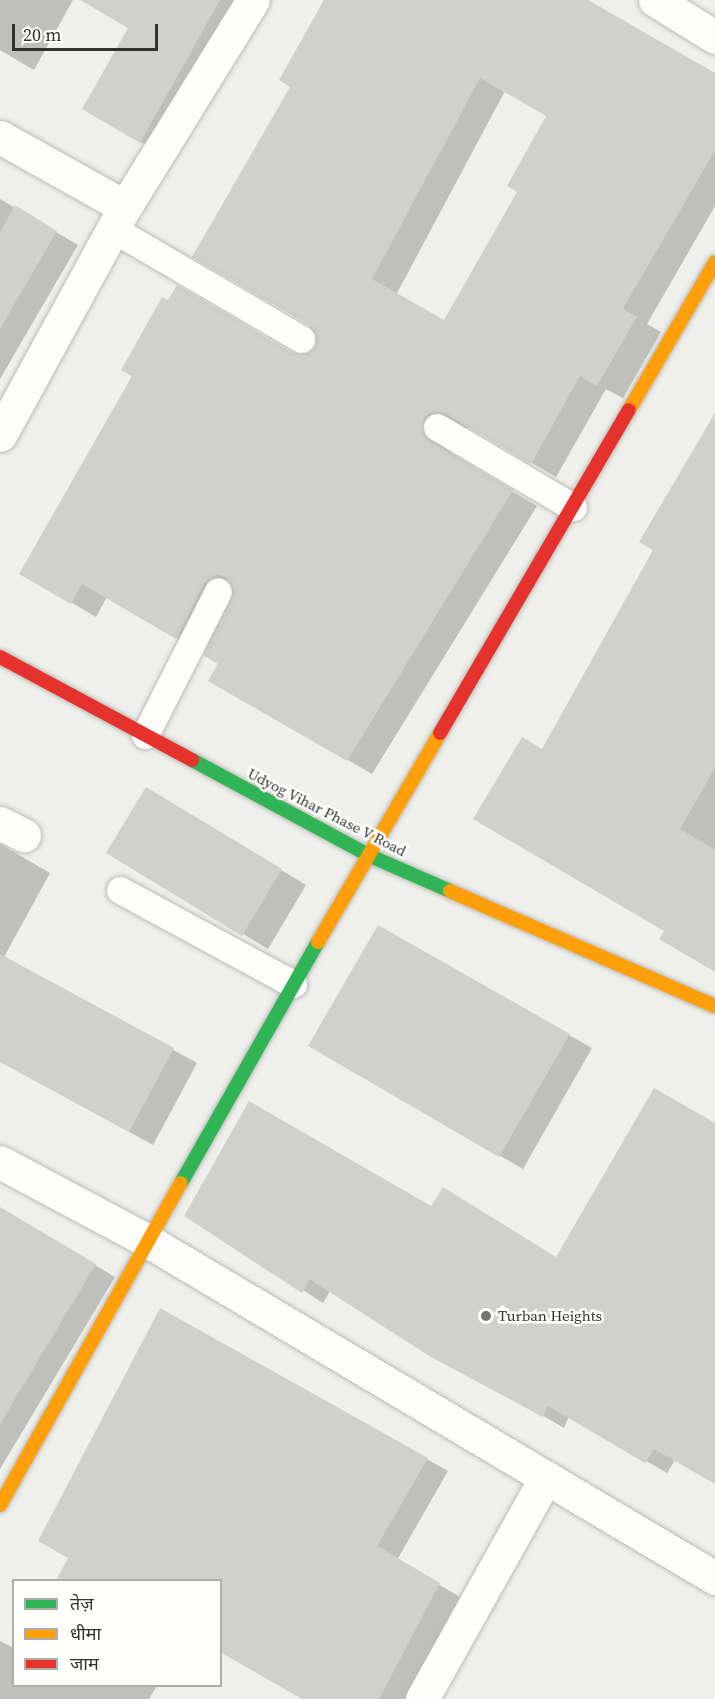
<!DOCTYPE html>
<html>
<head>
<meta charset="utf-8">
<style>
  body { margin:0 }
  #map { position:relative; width:715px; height:1699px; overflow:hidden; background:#efefeb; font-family:"Source Serif 4","Noto Sans Devanagari",serif }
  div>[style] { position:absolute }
  .shadow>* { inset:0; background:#0003 }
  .building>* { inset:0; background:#d0d1cd }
  .roads { filter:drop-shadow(0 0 2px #bbbbb8) drop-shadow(0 0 2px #bbbbb8) }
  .lane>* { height:27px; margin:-13.5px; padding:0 13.5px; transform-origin:13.5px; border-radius:13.5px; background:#fdfdfc }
  .street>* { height:33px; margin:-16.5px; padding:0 16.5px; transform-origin:16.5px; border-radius:16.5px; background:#fdfdfc }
  .fast>* { height:14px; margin:-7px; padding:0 7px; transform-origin:7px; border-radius:7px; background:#30b455 }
  .slow>* { height:14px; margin:-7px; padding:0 7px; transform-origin:7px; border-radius:7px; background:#ff9f0a }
  .jam>* { height:14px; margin:-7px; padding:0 7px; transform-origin:7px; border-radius:7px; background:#e5322d }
  .dots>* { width:16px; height:16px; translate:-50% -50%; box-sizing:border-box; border:3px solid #fffffe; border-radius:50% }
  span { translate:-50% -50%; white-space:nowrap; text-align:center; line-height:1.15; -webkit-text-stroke:5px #fffffe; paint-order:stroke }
  .street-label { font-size:15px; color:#32322f }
  .poi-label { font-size:15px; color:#32322f }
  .left { translate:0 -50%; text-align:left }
  .legend { position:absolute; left:12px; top:1579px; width:210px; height:108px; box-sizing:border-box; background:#fffffe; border:2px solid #adadab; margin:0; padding:8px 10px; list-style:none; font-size:18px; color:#32322f }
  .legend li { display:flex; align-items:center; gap:12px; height:30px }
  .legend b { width:30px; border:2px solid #adadab }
  .scale { position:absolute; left:12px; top:24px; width:146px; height:27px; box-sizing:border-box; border:3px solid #32322f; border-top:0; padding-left:8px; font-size:18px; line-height:21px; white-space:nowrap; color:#32322f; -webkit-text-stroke:4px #fffffe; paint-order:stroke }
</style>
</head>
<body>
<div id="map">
  <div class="shadow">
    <i style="clip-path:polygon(0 0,73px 0,34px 70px,0 50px)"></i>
    <i style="clip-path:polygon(83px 0,243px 0,160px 153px,84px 109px,130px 28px)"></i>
    <i style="clip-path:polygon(evenodd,333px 0,587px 0,715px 74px,715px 206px,647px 324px,661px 332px,623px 398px,606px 389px,556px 477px,470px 427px,448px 432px,446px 443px,453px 456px,537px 506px,372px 774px,210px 680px,220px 663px,234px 593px,201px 652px,107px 597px,96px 617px,21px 573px,293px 354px,309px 354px,316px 347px,292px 86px,333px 0,505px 91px,548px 116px,519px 191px,444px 322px,396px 295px,505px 91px)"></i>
    <i style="clip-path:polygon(0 199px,78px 245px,0 379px)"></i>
    <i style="clip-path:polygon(715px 414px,715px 971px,666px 931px,543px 751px,655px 549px)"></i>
    <i style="clip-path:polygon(171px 803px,306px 885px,268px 949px,108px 853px)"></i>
    <i style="clip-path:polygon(0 844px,50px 873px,4px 957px,197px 1063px,153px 1145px,0 1061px)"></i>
    <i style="clip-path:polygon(378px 927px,592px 1048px,523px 1169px,310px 1045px)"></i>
    <i style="clip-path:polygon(715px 1124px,715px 1483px,675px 1460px,667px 1473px,569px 1416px,564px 1428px,330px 1291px,323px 1303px,186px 1215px,432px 1208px,557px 1259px)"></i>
    <i style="clip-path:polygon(0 1208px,115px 1277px,0 1469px)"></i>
    <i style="clip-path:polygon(160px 1310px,448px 1471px,397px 1560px,460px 1597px,406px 1699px,305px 1699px,220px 1580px,70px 1558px)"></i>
    <i style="clip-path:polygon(0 1641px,14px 1648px,14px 1686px,157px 1686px,149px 1699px,0 1699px)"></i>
  </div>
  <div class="building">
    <i style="clip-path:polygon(80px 0,220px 0,140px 143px,82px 109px,128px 28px)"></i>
    <i style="clip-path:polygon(evenodd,324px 0,588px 0,715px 73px,715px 150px,623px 309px,637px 317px,597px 386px,580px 376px,531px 464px,444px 413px,430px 413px,423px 420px,429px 440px,513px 490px,347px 761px,208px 681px,218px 664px,203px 655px,234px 591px,226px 577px,217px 575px,204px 583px,176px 639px,82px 584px,71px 604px,19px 574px,132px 376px,121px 370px,162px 297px,168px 300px,177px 285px,293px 353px,308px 353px,315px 346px,309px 325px,192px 257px,290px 87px,279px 80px,324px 0,480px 78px,546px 116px,507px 186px,517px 192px,444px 320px,372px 279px,480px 78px)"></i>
    <i style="clip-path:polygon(15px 205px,57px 231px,0 329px,0 232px)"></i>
    <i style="clip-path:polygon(715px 413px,715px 768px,680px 829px,715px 850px,715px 972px,659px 939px,664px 931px,473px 819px,522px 737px,542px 749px,653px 550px,639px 542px)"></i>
    <i style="clip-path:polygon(146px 787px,282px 869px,242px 936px,106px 853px)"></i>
    <i style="clip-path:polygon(378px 925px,570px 1034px,499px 1157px,308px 1046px)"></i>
    <i style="clip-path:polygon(0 954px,174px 1048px,129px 1132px,0 1062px)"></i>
    <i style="clip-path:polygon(654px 1088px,715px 1123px,715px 1484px,654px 1449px,645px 1463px,548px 1406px,543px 1417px,431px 1357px,309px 1279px,302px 1293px,184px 1216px,249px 1101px,431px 1206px,443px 1187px,556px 1257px)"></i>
    <i style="clip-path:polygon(0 1207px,96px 1264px,0 1424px)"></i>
    <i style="clip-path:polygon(160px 1308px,428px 1458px,377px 1546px,440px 1583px,379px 1699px,302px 1699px,220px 1652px,220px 1581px,56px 1581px,68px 1558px,38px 1541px)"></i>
  </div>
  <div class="roads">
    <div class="lane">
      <i style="left:113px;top:229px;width:218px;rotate:30.3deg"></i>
      <i style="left:437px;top:427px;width:158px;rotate:30.5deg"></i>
      <i style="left:145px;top:735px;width:161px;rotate:-63.1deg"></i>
      <i style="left:120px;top:890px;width:197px;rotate:28.5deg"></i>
    </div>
    <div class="street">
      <i style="left:655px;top:0;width:70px;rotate:31.7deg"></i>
      <i style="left:0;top:137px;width:143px;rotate:29.2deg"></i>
      <i style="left:0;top:435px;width:260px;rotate:-61.3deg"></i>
      <i style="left:125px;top:207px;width:243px;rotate:-58.3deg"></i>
      <i style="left:0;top:823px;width:27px;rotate:27deg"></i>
      <i style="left:0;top:1162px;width:168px;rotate:28.1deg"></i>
      <i style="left:148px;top:1241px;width:660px;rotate:30.73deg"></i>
      <i style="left:422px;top:1699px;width:254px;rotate:-60.8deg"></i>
    </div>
    <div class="fast">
      <i style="left:192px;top:760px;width:202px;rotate:28.3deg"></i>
      <i style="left:370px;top:856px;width:87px;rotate:23.6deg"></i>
      <i style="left:181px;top:1183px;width:277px;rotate:-60.4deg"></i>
    </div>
    <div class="slow">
      <i style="left:629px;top:410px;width:171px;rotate:-59.8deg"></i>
      <i style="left:450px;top:891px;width:289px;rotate:23.5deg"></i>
      <i style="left:318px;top:942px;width:242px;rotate:-59.7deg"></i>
      <i style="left:0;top:1505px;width:369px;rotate:-60.7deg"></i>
    </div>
    <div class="jam">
      <i style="left:0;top:657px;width:218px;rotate:28.2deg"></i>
      <i style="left:440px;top:733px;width:374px;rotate:-59.7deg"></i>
    </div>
  </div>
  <div class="dots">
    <i style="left:486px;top:1316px;background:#747471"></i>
  </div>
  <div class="street-label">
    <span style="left:327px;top:812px;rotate:27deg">Udyog Vihar Phase V Road</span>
  </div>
  <div class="poi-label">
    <span class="left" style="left:498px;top:1316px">Turban Heights</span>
  </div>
  <ul class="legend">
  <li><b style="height:8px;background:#30b455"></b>तेज़</li>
  <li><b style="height:8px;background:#ff9f0a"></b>धीमा</li>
  <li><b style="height:8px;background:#e5322d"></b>जाम</li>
  </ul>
  <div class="scale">20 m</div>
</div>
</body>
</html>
